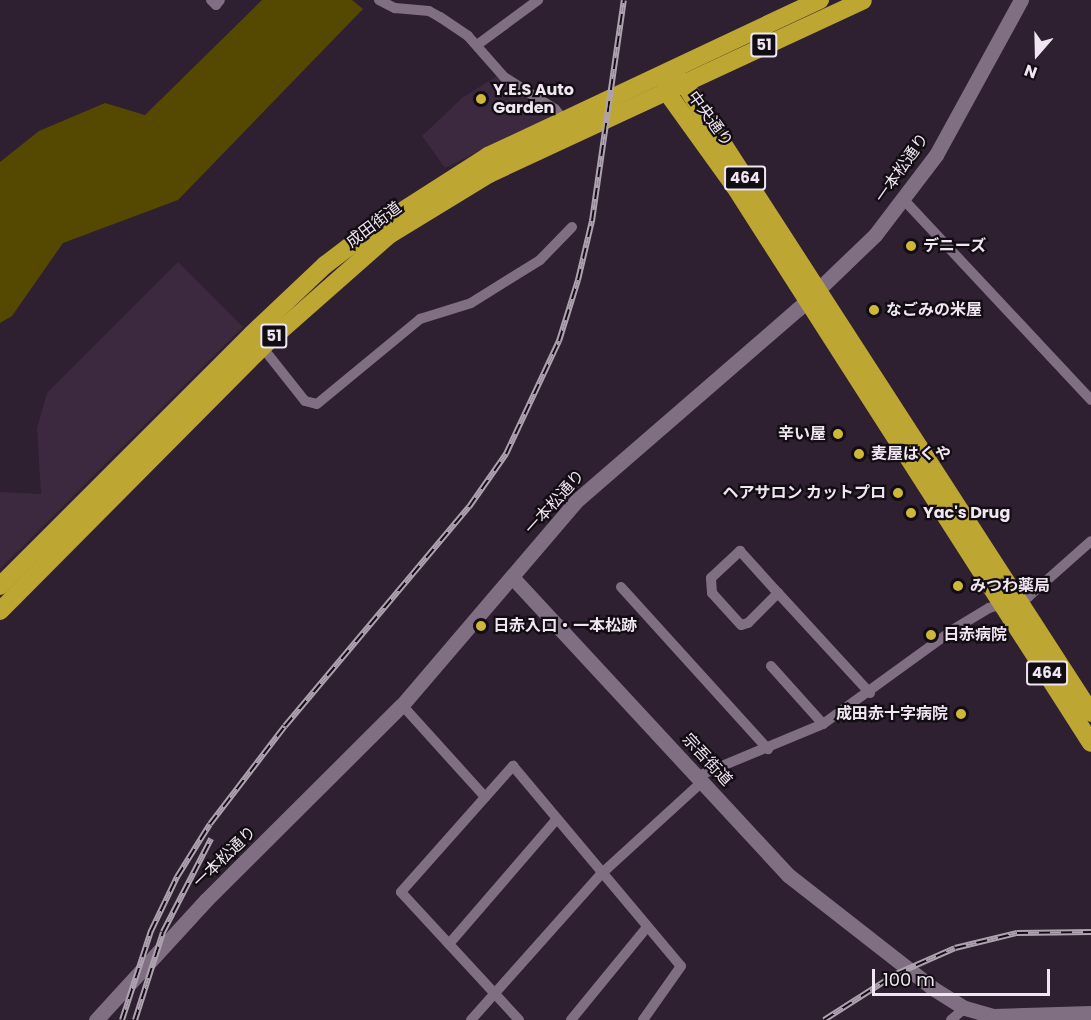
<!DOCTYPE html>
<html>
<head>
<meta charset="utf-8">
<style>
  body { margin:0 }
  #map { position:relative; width:1091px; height:1020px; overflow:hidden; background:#2e1f31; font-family:Poppins,"Noto Sans JP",sans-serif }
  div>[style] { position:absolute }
  .built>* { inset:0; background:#3c283f }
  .green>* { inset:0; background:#554901 }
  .street>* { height:10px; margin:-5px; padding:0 5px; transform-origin:5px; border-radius:5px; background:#806e83 }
  .secondary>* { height:15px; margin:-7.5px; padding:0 7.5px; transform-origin:7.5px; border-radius:7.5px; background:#806e83 }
  .highway>* { height:18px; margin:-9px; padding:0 9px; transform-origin:9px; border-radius:9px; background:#bda732 }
  .rail>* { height:6px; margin-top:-3px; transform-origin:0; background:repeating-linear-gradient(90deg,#120c13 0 11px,#aea2b0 0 22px); box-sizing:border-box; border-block:2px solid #aea2b0 }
  .dots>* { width:16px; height:16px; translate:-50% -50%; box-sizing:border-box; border:3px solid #120c13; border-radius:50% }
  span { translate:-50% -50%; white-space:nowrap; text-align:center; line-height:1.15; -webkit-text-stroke:4.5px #120c13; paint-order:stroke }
  .shield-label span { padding:2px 4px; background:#120c13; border:2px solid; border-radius:4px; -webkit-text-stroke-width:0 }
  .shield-label { font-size:15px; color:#f0e6f2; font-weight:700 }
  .poi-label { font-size:16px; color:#f0e6f2; font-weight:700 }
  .left { translate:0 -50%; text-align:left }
  .right { translate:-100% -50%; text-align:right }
  .street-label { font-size:16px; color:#f0e6f2 }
  .north { position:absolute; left:1007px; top:24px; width:60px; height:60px; -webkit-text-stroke:4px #120c13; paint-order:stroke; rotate:200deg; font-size:16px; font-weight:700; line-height:24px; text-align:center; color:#f0e6f2 }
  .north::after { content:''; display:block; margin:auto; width:21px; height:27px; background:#f0e6f2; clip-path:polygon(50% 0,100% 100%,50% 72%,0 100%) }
  .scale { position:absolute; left:872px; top:969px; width:178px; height:27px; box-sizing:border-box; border:3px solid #f0e6f2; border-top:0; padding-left:8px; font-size:18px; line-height:21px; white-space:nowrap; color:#f0e6f2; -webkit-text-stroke:4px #120c13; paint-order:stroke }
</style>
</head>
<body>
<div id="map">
  <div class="built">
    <i style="clip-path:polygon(497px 76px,551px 111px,550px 117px,445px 168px,422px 136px,462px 98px)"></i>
    <i style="clip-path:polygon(178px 262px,243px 327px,0 569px,0 492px,41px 494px,37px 428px,47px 393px)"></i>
  </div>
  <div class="green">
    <i style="clip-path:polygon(262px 0,352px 0,363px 9px,178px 200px,63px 243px,12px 316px,0 323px,0 162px,39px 131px,105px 103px,145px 115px)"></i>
  </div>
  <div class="street">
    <i style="left:211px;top:0;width:7px;rotate:45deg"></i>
    <i style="left:216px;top:5px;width:6px;rotate:-51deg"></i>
    <i style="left:379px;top:0;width:18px;rotate:27deg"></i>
    <i style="left:395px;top:8px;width:34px;rotate:5deg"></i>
    <i style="left:429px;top:11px;width:13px;rotate:29deg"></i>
    <i style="left:440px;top:17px;width:34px;rotate:34deg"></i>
    <i style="left:468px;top:36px;width:55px;rotate:48.7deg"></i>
    <i style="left:504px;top:77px;width:60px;rotate:32.1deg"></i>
    <i style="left:555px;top:109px;width:15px;rotate:53deg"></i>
    <i style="left:477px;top:45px;width:76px;rotate:-36.4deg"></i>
    <i style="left:904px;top:200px;width:274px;rotate:46.9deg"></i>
    <i style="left:259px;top:343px;width:74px;rotate:51.6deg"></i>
    <i style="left:305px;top:401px;width:12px;rotate:14deg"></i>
    <i style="left:317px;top:404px;width:134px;rotate:-39.5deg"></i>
    <i style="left:420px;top:319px;width:53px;rotate:-17.4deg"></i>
    <i style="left:471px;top:303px;width:81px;rotate:-31.9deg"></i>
    <i style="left:540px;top:260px;width:46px;rotate:-45.9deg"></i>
    <i style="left:621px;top:587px;width:219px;rotate:47.8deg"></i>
    <i style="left:778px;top:593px;width:42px;rotate:135deg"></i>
    <i style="left:748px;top:623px;width:7px;rotate:164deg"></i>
    <i style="left:741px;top:625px;width:43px;rotate:-132.2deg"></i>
    <i style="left:712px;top:593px;width:15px;rotate:-94deg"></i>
    <i style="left:711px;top:578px;width:40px;rotate:-43deg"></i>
    <i style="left:740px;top:551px;width:57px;rotate:47.9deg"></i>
    <i style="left:778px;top:593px;width:136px;rotate:47.4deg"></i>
    <i style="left:771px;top:666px;width:78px;rotate:48.1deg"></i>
    <i style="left:402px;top:705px;width:124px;rotate:47.9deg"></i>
    <i style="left:698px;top:776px;width:135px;rotate:-22.6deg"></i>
    <i style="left:823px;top:724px;width:162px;rotate:-35.9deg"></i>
    <i style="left:954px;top:629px;width:41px;rotate:-31deg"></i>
    <i style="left:989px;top:608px;width:41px;rotate:-15.8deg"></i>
    <i style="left:1028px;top:597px;width:84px;rotate:-41.6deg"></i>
    <i style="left:449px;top:944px;width:164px;rotate:-49.2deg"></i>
    <i style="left:471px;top:1020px;width:194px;rotate:-48.3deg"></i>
    <i style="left:600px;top:875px;width:139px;rotate:-42.4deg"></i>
    <i style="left:519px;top:1020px;width:174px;rotate:-132.7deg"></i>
    <i style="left:401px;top:892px;width:169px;rotate:-48.4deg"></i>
    <i style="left:513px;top:766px;width:261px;rotate:50deg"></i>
    <i style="left:681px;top:966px;width:66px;rotate:125.1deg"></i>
    <i style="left:571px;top:1020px;width:120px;rotate:-50.7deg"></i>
    <i style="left:951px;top:1020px;width:18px;rotate:-41deg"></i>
  </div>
  <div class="secondary">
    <i style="left:513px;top:578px;width:405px;rotate:47.2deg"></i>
    <i style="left:788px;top:875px;width:185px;rotate:38deg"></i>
    <i style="left:934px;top:989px;width:36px;rotate:32deg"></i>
    <i style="left:965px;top:1008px;width:29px;rotate:16deg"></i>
    <i style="left:993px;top:1016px;width:98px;rotate:-1.8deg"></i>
    <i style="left:96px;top:1020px;width:163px;rotate:-47.5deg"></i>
    <i style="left:206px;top:900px;width:276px;rotate:-44.9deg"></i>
    <i style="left:402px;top:705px;width:268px;rotate:-49.5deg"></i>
    <i style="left:576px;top:501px;width:294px;rotate:-40.9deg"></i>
    <i style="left:798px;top:309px;width:107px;rotate:-43.9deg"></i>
    <i style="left:875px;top:235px;width:101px;rotate:-52.7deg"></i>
    <i style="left:936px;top:155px;width:177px;rotate:-61.3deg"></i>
  </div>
  <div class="highway">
    <i style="left:672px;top:76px;width:13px;rotate:29deg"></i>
    <i style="left:683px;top:82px;width:751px;rotate:57.11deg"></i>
    <i style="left:666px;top:80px;width:11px;rotate:90deg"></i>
    <i style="left:666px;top:91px;width:118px;rotate:54.3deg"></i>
    <i style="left:735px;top:187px;width:660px;rotate:57.37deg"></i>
    <i style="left:0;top:586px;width:356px;rotate:-45deg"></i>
    <i style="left:252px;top:334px;width:100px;rotate:-43.4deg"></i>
    <i style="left:325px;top:265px;width:48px;rotate:-37.3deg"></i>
    <i style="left:363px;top:236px;width:148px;rotate:-32.6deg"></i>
    <i style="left:488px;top:156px;width:367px;rotate:-25.2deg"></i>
    <i style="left:0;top:611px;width:372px;rotate:-45.2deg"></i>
    <i style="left:262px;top:347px;width:169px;rotate:-41.4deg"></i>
    <i style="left:389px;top:235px;width:117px;rotate:-31.4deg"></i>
    <i style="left:489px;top:174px;width:412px;rotate:-24.9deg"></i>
  </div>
  <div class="rail">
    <i style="left:122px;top:1020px;width:94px;rotate:-72deg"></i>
    <i style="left:151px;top:931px;width:60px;rotate:-64.3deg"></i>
    <i style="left:177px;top:877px;width:62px;rotate:-58.1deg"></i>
    <i style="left:210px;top:824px;width:123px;rotate:-52.6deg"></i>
    <i style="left:285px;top:726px;width:286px;rotate:-50deg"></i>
    <i style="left:469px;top:507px;width:65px;rotate:-55.1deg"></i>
    <i style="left:506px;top:454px;width:125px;rotate:-64.9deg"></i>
    <i style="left:559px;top:341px;width:64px;rotate:-72.7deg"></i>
    <i style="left:578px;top:280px;width:61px;rotate:-76.7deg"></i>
    <i style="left:592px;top:221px;width:223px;rotate:-81.8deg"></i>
    <i style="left:135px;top:1020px;width:92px;rotate:-72.3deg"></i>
    <i style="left:163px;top:932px;width:105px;rotate:-62.7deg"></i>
    <i style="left:824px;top:1020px;width:85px;rotate:-32.6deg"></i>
    <i style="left:896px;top:974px;width:64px;rotate:-23.8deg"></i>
    <i style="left:955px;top:948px;width:64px;rotate:-13.6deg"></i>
    <i style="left:1017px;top:933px;width:74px;rotate:-0.8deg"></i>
  </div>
  <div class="dots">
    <i style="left:481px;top:99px;background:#cfb837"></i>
    <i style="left:911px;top:246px;background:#cfb837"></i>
    <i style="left:874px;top:310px;background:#cfb837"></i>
    <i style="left:838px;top:434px;background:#cfb837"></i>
    <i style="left:859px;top:454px;background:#cfb837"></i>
    <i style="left:898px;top:493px;background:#cfb837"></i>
    <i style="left:911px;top:513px;background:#cfb837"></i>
    <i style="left:958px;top:586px;background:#cfb837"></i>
    <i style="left:481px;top:626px;background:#cfb837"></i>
    <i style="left:931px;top:635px;background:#cfb837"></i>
    <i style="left:961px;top:714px;background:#cfb837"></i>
  </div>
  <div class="shield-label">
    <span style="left:764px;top:45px">51</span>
    <span style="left:745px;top:178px">464</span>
    <span style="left:274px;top:336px">51</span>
    <span style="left:1047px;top:673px">464</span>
  </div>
  <div class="poi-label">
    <span class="left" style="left:493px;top:99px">Y.E.S Auto<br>Garden</span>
    <span class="left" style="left:923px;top:246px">デニーズ</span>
    <span class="left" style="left:886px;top:310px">なごみの米屋</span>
    <span class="right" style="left:826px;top:434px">辛い屋</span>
    <span class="left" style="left:871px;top:454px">麦屋はくや</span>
    <span class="right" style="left:886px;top:493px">ヘアサロン カットプロ</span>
    <span class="left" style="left:923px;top:513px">Yac's Drug</span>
    <span class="left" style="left:970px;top:586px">みつわ薬局</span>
    <span class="left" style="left:493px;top:626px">日赤入口・一本松跡</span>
    <span class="left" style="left:943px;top:635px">日赤病院</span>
    <span class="right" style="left:948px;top:714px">成田赤十字病院</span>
  </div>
  <div class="street-label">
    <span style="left:710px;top:119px;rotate:54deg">中央通り</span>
    <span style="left:902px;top:168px;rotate:-55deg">一本松通り</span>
    <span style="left:374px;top:225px;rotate:-37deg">成田街道</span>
    <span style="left:555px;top:502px;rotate:-48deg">一本松通り</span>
    <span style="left:707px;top:760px;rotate:47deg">宗吾街道</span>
    <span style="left:225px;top:857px;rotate:-44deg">一本松通り</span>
  </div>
  <div class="north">N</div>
  <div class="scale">100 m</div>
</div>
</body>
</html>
